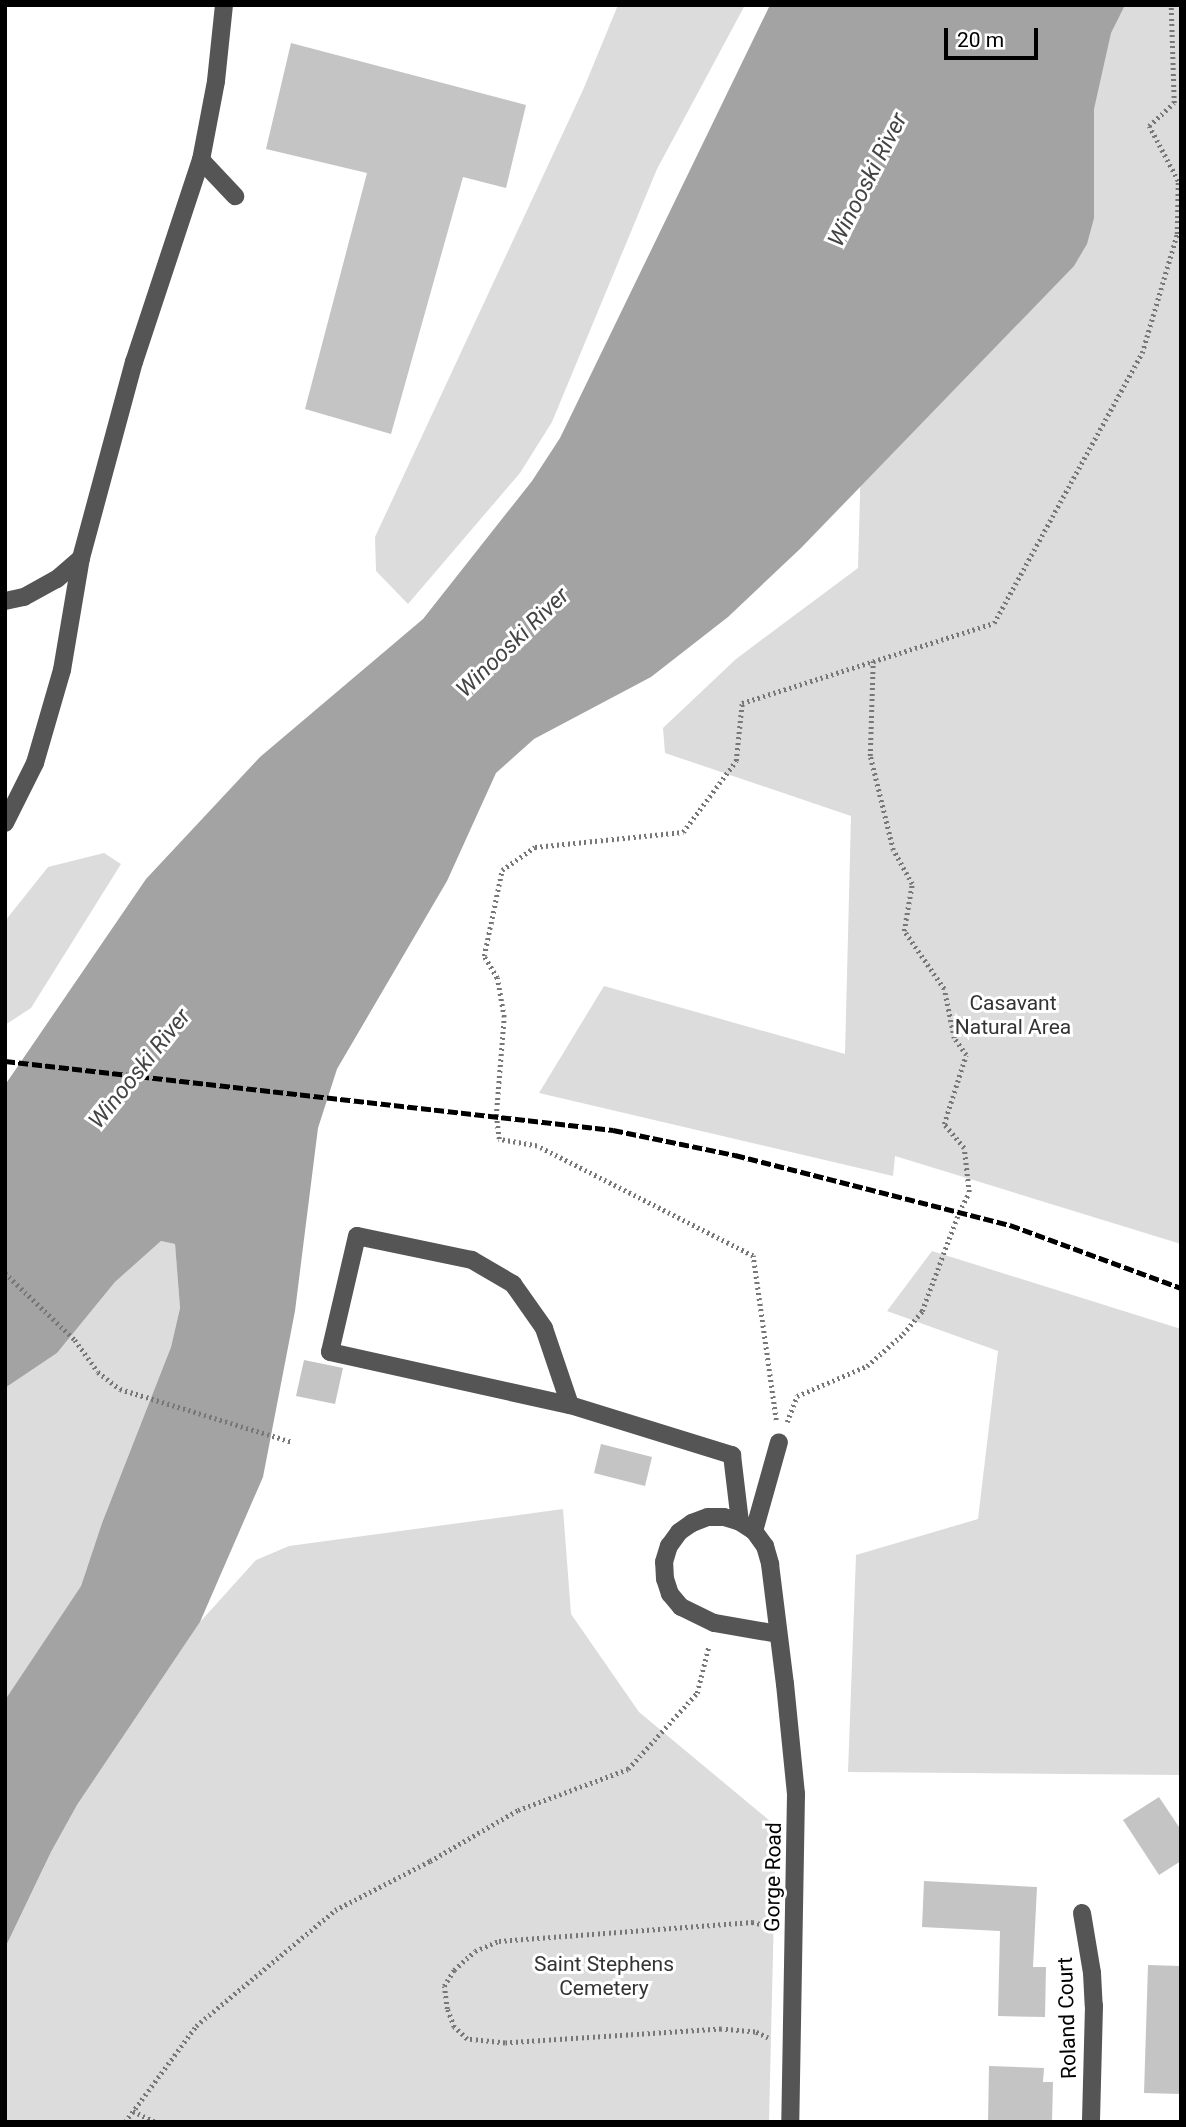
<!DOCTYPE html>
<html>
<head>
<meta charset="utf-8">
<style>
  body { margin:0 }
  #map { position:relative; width:1186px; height:2127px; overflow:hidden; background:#fff; font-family:Roboto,sans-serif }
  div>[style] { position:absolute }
  .green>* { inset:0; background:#dcdcdc }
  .water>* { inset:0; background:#a3a3a3 }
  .building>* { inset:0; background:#c4c4c4 }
  .path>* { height:4.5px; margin-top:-2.25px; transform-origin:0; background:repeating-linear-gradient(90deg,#777 0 2px,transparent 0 5.5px) }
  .minor>* { height:18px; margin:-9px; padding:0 9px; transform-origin:9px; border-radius:9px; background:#555 }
  .rail>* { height:5px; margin-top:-2.5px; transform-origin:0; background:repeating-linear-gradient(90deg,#000 0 10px,transparent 0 13.5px) }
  span { translate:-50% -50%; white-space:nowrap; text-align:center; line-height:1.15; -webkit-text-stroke:6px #fff; paint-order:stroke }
  .park-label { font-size:21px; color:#333 }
  .street-label { font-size:21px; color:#000 }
  .water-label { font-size:23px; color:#444; font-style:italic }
  .frame { position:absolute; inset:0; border:7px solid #000; pointer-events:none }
  .scale { position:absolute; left:944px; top:28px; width:94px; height:32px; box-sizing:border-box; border:4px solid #000; border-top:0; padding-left:9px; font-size:21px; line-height:24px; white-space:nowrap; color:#000; -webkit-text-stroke:5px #fff; paint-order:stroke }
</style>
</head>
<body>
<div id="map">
  <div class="green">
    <i style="clip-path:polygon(618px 5px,745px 5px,657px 169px,552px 422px,520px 473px,408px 604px,376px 571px,375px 537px,583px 90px)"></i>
    <i style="clip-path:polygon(1029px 5px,1181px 5px,1181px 1244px,895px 1156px,893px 1176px,539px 1093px,604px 986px,845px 1054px,851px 816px,665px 753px,663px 728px,736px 659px,858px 568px,863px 387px)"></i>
    <i style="clip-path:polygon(104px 853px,121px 864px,31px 1008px,5px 1025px,5px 921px,48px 867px)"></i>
    <i style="clip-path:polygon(161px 1241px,175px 1244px,180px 1308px,171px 1347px,102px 1523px,81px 1586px,5px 1700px,5px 1388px,57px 1353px,115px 1282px)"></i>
    <i style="clip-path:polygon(932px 1251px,1181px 1329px,1181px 1775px,848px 1772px,856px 1555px,978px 1519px,998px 1351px,887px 1311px)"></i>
    <i style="clip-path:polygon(563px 1509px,571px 1614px,639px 1712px,776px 1826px,769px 2122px,5px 2122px,5px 1948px,51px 1852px,77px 1805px,200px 1622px,256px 1560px,289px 1546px)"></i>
  </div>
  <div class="water">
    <i style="clip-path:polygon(770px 5px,1125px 5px,1111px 33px,1094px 109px,1094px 218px,1087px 244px,1074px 266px,801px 548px,728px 617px,651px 677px,534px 739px,496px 773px,447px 881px,337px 1069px,318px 1128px,295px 1311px,263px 1477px,200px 1622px,77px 1805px,51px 1852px,5px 1948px,5px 1700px,81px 1586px,102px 1523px,171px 1347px,180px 1308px,175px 1244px,161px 1241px,115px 1282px,57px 1353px,5px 1388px,5px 1085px,146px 879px,260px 757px,423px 619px,532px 481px,560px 438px)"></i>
  </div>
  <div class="building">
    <i style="clip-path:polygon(291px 43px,526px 105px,506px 188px,463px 177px,391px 434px,305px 409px,367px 173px,266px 149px)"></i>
    <i style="clip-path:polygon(304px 1360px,343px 1368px,335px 1404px,296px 1396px)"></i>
    <i style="clip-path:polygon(601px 1444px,652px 1457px,645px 1486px,594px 1473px)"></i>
    <i style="clip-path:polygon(1159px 1797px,1181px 1830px,1181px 1861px,1159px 1875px,1123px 1820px)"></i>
    <i style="clip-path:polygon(924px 1881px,1037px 1887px,1033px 1967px,1046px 1967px,1045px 2017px,998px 2016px,1000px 1931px,922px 1927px)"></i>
    <i style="clip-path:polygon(1148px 1965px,1181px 1966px,1181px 2094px,1144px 2093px)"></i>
    <i style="clip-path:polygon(989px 2066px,1044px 2068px,1043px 2082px,1053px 2082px,1052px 2122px,988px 2122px)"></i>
  </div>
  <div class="path">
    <i style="left:5px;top:1273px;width:97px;rotate:43.7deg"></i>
    <i style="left:75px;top:1340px;width:39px;rotate:54deg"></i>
    <i style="left:98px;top:1372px;width:28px;rotate:38deg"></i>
    <i style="left:120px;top:1389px;width:180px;rotate:17.1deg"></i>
    <i style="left:776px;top:1420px;width:166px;rotate:-98deg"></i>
    <i style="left:753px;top:1256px;width:242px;rotate:-153deg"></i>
    <i style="left:537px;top:1146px;width:39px;rotate:-170deg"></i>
    <i style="left:499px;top:1139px;width:23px;rotate:-97deg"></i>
    <i style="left:496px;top:1116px;width:99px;rotate:-85.4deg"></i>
    <i style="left:504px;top:1017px;width:40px;rotate:-100deg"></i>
    <i style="left:497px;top:978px;width:26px;rotate:-121deg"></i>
    <i style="left:484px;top:956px;width:88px;rotate:-78.2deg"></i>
    <i style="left:502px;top:870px;width:40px;rotate:-34.9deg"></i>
    <i style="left:535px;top:847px;width:149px;rotate:-5.8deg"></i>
    <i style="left:683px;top:832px;width:89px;rotate:-53.3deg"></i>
    <i style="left:736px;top:761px;width:58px;rotate:-84.1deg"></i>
    <i style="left:742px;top:703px;width:264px;rotate:-17.6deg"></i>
    <i style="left:994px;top:623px;width:308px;rotate:-61.3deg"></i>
    <i style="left:1142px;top:353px;width:124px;rotate:-73.6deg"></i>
    <i style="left:1177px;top:234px;width:53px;rotate:-88.9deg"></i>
    <i style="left:1178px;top:181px;width:62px;rotate:-117.8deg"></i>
    <i style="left:1149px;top:126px;width:34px;rotate:-43deg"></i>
    <i style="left:1174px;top:103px;width:98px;rotate:-91.8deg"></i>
    <i style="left:787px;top:1422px;width:28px;rotate:-69deg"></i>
    <i style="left:797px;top:1396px;width:76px;rotate:-23.2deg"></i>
    <i style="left:867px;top:1366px;width:48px;rotate:-41.6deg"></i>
    <i style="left:903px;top:1334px;width:30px;rotate:-50deg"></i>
    <i style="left:922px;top:1311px;width:106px;rotate:-69.5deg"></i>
    <i style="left:959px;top:1212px;width:22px;rotate:-63deg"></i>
    <i style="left:969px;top:1192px;width:44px;rotate:-96.5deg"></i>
    <i style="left:964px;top:1148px;width:31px;rotate:-130deg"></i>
    <i style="left:944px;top:1124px;width:72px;rotate:-72.3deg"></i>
    <i style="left:966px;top:1055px;width:21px;rotate:-125deg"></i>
    <i style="left:954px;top:1038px;width:50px;rotate:-101.5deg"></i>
    <i style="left:944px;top:989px;width:70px;rotate:-124.6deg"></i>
    <i style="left:904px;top:931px;width:48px;rotate:-80.3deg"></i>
    <i style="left:912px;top:884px;width:39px;rotate:-119deg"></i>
    <i style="left:893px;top:850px;width:97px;rotate:-103.7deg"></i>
    <i style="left:870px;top:756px;width:95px;rotate:-88.2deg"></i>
    <i style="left:768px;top:2038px;width:14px;rotate:-155deg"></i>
    <i style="left:755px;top:2032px;width:34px;rotate:-175deg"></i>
    <i style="left:721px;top:2029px;width:216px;rotate:176.3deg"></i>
    <i style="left:505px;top:2043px;width:38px;rotate:-174deg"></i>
    <i style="left:467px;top:2039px;width:18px;rotate:-137deg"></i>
    <i style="left:454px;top:2027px;width:19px;rotate:-111deg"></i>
    <i style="left:447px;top:2009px;width:23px;rotate:-97deg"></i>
    <i style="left:444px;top:1986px;width:19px;rotate:-58deg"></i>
    <i style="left:454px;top:1970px;width:28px;rotate:-42deg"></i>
    <i style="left:475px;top:1951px;width:26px;rotate:-23deg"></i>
    <i style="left:499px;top:1941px;width:254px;rotate:-4.3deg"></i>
    <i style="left:752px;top:1922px;width:18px;rotate:13deg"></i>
    <i style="left:133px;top:2111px;width:25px;rotate:26deg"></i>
    <i style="left:125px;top:2122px;width:119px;rotate:-53.5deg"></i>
    <i style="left:196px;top:2026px;width:181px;rotate:-39.8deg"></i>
    <i style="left:335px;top:1910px;width:107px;rotate:-27.3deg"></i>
    <i style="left:430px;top:1861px;width:102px;rotate:-30.1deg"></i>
    <i style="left:518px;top:1810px;width:117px;rotate:-20.4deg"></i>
    <i style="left:628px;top:1769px;width:103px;rotate:-47.8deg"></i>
    <i style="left:697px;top:1693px;width:49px;rotate:-76deg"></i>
  </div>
  <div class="minor">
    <i style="left:201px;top:160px;width:50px;rotate:46.6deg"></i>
    <i style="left:5px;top:601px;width:19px;rotate:-12deg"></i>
    <i style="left:24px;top:597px;width:38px;rotate:-29deg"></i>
    <i style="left:57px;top:579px;width:32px;rotate:-41deg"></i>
    <i style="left:5px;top:823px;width:67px;rotate:-63.4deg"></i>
    <i style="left:35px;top:763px;width:97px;rotate:-73.8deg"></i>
    <i style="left:62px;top:670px;width:114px;rotate:-80.4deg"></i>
    <i style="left:81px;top:558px;width:203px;rotate:-74.9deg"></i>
    <i style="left:134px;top:362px;width:213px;rotate:-71.7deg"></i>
    <i style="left:201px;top:160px;width:80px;rotate:-79.2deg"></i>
    <i style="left:216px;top:81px;width:76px;rotate:-84deg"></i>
    <i style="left:570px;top:1405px;width:81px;rotate:-108.7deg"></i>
    <i style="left:544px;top:1328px;width:54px;rotate:-125.2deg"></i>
    <i style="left:513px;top:1284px;width:48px;rotate:-149.7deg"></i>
    <i style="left:472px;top:1260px;width:117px;rotate:-168.2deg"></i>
    <i style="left:357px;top:1236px;width:119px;rotate:103.1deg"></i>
    <i style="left:330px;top:1352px;width:246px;rotate:12.5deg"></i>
    <i style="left:570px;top:1405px;width:170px;rotate:17.2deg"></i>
    <i style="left:732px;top:1455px;width:67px;rotate:83.2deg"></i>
    <i style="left:754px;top:1531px;width:92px;rotate:-74.3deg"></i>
    <i style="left:778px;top:1634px;width:65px;rotate:-170.2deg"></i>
    <i style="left:714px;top:1623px;width:37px;rotate:-154deg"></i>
    <i style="left:681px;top:1607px;width:17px;rotate:-130deg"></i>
    <i style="left:670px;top:1594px;width:16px;rotate:-108deg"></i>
    <i style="left:665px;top:1579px;width:17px;rotate:-93deg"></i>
    <i style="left:664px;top:1562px;width:17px;rotate:-73deg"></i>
    <i style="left:669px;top:1546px;width:17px;rotate:-54deg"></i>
    <i style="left:679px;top:1532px;width:16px;rotate:-35deg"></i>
    <i style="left:692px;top:1523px;width:17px;rotate:-21deg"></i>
    <i style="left:708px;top:1517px;width:16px"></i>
    <i style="left:724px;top:1517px;width:17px;rotate:17deg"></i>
    <i style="left:740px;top:1522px;width:17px;rotate:33deg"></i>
    <i style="left:754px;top:1531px;width:19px;rotate:54deg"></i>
    <i style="left:765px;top:1546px;width:19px;rotate:74deg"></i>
    <i style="left:770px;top:1564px;width:121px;rotate:82.9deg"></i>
    <i style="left:785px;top:1684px;width:111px;rotate:84.3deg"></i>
    <i style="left:796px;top:1794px;width:328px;rotate:91deg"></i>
    <i style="left:1082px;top:1913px;width:61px;rotate:80.5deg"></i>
    <i style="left:1092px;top:1973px;width:33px;rotate:87deg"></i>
    <i style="left:1094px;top:2006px;width:116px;rotate:91.5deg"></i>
  </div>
  <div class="rail">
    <i style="left:5px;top:1061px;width:612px;rotate:6.47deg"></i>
    <i style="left:613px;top:1130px;width:125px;rotate:11.6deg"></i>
    <i style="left:735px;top:1155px;width:284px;rotate:14.3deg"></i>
    <i style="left:1010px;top:1225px;width:182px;rotate:20.2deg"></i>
  </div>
  <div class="park-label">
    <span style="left:1013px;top:1015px">Casavant<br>Natural Area</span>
    <span style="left:604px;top:1976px">Saint Stephens<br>Cemetery</span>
  </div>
  <div class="street-label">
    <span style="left:773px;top:1877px;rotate:-89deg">Gorge Road</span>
    <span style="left:1067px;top:2018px;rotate:-92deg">Roland Court</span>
  </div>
  <div class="water-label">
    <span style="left:868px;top:180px;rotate:-63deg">Winooski River</span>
    <span style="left:513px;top:643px;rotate:-44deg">Winooski River</span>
    <span style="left:140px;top:1069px;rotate:-51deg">Winooski River</span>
  </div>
  <div class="frame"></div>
  <div class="scale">20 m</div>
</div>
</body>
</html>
